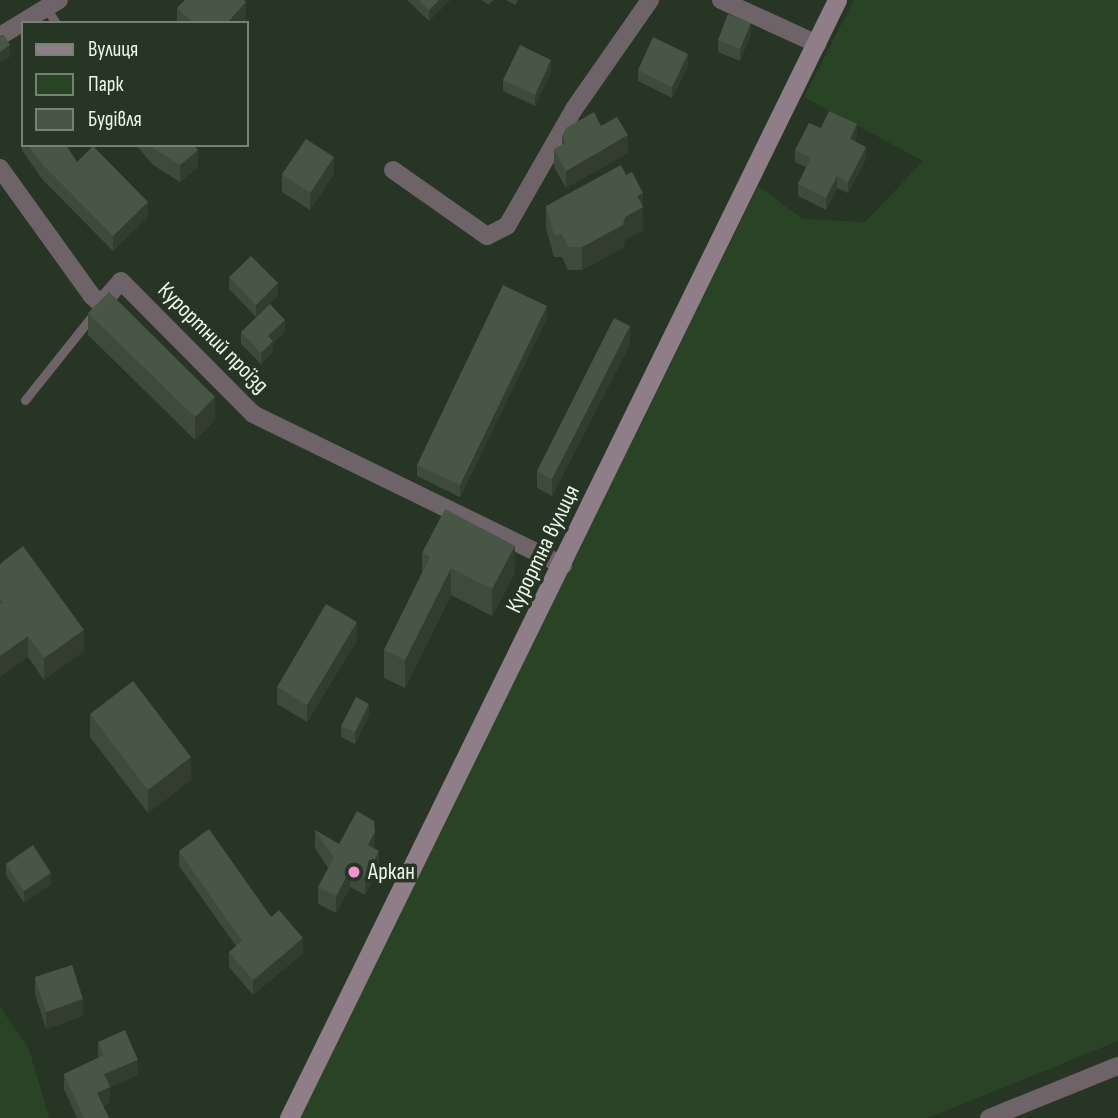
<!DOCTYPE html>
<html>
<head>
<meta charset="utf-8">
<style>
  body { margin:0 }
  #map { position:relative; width:1118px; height:1118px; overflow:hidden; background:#273524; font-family:"Sofia Sans Condensed",sans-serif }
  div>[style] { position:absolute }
  .green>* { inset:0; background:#294424 }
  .service>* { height:9px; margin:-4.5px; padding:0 4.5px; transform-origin:4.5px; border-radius:4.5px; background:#6d6369 }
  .minor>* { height:18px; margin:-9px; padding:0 9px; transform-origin:9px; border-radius:9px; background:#6d6369 }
  .secondary>* { height:19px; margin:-9.5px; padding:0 9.5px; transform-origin:9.5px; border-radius:9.5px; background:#8f7e88 }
  .wall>* { inset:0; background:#3e4b3b }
  .shaded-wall>* { inset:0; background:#323d30 }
  .building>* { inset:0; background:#485745 }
  .dots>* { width:19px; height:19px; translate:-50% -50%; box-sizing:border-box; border:4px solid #273524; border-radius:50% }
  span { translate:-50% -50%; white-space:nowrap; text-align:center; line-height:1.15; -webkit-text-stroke:7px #273524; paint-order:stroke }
  .street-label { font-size:23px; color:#edf7eb }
  .poi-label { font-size:23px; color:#edf7eb }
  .left { translate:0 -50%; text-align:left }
  .legend { position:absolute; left:21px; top:21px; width:228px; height:126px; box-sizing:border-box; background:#273524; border:2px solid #768374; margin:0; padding:9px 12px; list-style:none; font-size:21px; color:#edf7eb }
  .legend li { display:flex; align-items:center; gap:14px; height:35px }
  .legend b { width:35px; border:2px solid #768374 }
</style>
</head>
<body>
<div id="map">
  <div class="green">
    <i style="clip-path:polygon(854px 0,1118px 0,1118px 1041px,928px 1118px,299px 1118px,758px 186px,803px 219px,865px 222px,923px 161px,804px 97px)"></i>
    <i style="clip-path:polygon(0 1007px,29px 1049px,49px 1118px,0 1118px)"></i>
  </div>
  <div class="service">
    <i style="left:46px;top:8px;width:18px;rotate:56deg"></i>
    <i style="left:25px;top:400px;width:114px;rotate:-51.4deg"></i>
  </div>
  <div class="minor">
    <i style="left:721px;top:0;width:106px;rotate:24.6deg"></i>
    <i style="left:0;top:36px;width:69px;rotate:-31.4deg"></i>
    <i style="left:0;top:168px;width:158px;rotate:54.3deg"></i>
    <i style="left:92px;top:296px;width:12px;rotate:42deg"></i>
    <i style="left:101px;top:304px;width:30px;rotate:-49deg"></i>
    <i style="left:121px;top:281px;width:187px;rotate:45.2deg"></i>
    <i style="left:253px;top:414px;width:345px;rotate:26deg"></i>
    <i style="left:393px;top:170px;width:115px;rotate:35.1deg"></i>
    <i style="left:487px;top:236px;width:22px;rotate:-27deg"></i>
    <i style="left:507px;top:226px;width:135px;rotate:-60.2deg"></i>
    <i style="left:574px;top:109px;width:133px;rotate:-55.1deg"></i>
    <i style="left:989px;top:1118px;width:139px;rotate:-22deg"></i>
  </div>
  <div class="secondary">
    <i style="left:289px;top:1118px;width:1245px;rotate:-63.89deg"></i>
  </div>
  <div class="wall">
    <i style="clip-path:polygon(407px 0,450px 0,429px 21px)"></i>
    <i style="clip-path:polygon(481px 0,493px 0,489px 5px)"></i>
    <i style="clip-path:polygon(506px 0,518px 0,515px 5px)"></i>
    <i style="clip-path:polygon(177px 8px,246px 19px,243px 23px,177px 23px)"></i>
    <i style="clip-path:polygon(751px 34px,740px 61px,718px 52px,718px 40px)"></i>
    <i style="clip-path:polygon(688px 66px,672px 98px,638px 81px,638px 70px)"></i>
    <i style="clip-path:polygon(551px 72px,535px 106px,503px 91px,503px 80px)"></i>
    <i style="clip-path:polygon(601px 126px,628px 153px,566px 188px,554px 167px,554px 149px,562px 145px,562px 136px)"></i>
    <i style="clip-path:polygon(821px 128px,857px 136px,855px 141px,866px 159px,848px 193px,837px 188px,826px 210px,798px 196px,798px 184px,806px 167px,795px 162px,795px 150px)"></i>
    <i style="clip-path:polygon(23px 135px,23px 145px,66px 145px,77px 162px,148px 217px,113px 251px,42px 179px,22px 150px,22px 136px)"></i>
    <i style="clip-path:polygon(136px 145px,194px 145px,198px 167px,180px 182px,153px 165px)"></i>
    <i style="clip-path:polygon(282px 174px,334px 174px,310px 210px,282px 192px)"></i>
    <i style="clip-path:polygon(626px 175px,643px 193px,643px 230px,625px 240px,623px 248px,582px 270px,568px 270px,562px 257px,554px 257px,546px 228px,546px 206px)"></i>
    <i style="clip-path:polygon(229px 277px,278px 295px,256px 317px,229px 289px)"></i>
    <i style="clip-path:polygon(88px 313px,215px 420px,195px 440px,88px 335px)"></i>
    <i style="clip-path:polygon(547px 318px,460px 497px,417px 476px,417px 465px)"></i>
    <i style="clip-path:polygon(285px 331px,273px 343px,273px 352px,261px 364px,241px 344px,241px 332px)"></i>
    <i style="clip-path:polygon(630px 344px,552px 496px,537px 488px,537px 471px)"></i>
    <i style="clip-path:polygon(422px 553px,515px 573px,492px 616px,451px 595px,405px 688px,384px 678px,384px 650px,422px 573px)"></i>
    <i style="clip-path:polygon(0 564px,84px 651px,44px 680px,28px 657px,0 677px)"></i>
    <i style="clip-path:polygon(357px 640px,307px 722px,277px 704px,277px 687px)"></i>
    <i style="clip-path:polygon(90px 714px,191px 780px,148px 813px,90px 737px)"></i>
    <i style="clip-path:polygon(369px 715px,355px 744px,341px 737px,341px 726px)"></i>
    <i style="clip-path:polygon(315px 830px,339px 844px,375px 849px,379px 869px,365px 895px,350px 887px,336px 913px,318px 904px,318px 887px,328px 868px,315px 848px)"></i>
    <i style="clip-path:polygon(179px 851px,271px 917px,303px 953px,253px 995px,229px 967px,229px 952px,236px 946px,179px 866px)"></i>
    <i style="clip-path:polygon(6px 864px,51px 884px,24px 903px,6px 875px)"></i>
    <i style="clip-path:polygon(35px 977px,83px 1016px,46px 1029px,35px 994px)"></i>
    <i style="clip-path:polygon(98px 1042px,138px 1075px,110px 1087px,110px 1102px,103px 1106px,109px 1118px,77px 1118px,64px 1089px,64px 1074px,98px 1058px)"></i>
  </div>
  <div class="shaded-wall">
    <i style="clip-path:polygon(439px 0,450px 0,429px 21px,429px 10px)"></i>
    <i style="clip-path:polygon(246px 2px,246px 19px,243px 23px,227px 23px)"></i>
    <i style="clip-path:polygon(751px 23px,751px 34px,740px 61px,740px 49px)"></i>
    <i style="clip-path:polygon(10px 45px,10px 57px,0 63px,0 52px)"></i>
    <i style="clip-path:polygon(688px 54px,688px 66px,672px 98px,672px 87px)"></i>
    <i style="clip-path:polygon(551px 60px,551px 72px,535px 106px,535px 95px)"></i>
    <i style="clip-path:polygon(857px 124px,857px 136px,850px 151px,850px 139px)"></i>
    <i style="clip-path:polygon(628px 135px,628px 153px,566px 188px,566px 171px)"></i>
    <i style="clip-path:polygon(866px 147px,866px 159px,848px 193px,848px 182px)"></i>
    <i style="clip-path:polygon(198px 150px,198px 167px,180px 182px,180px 165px)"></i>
    <i style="clip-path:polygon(334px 157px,334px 174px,310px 210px,310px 193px)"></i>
    <i style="clip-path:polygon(837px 176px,837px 188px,826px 210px,826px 198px)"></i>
    <i style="clip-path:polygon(643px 193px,643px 230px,625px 240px,623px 248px,582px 270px,582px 247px,625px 217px,637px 196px)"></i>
    <i style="clip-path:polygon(148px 202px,148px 217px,113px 251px,113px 236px)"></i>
    <i style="clip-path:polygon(278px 283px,278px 295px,256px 317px,256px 305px)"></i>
    <i style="clip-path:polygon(547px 306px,547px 318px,460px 497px,460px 485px)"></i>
    <i style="clip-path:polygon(285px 320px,285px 331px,273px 343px,273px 352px,261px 364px,261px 353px,268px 336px)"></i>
    <i style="clip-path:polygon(630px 326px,630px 344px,552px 496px,552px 479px)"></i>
    <i style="clip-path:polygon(215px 397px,215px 420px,195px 440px,195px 417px)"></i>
    <i style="clip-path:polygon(515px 546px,515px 573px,492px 616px,492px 589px)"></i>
    <i style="clip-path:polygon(451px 568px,451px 595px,405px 688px,405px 660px)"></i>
    <i style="clip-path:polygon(357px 622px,357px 640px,307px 722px,307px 705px)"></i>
    <i style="clip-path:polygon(84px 630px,84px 651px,44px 680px,44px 658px)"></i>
    <i style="clip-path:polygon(28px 636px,28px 657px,0 677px,0 656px)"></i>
    <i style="clip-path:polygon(369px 704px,369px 715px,355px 744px,355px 732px)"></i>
    <i style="clip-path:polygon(191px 757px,191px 780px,148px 813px,148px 790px)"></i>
    <i style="clip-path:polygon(375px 832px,375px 849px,368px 845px)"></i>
    <i style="clip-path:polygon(379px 851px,379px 869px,365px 895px,365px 878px)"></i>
    <i style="clip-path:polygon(350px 870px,350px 887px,336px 913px,336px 896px)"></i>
    <i style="clip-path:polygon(51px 873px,51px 884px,24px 903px,24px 891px)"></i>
    <i style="clip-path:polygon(303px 938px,303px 953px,253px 995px,253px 980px)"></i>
    <i style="clip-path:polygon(83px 999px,83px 1016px,46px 1029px,46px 1012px)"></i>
    <i style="clip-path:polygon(138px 1060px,138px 1075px,110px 1087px,110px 1102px,97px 1108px,97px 1093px,104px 1074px)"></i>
  </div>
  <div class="building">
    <i style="clip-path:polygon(185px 0,244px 0,246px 2px,227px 23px,194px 23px,177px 8px)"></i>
    <i style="clip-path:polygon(419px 0,439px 0,429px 10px)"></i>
    <i style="clip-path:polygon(728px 14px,751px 23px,740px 49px,718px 40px)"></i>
    <i style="clip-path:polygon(0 35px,4px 35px,10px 45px,0 52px)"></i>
    <i style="clip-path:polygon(653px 37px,688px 54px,672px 87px,638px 70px)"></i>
    <i style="clip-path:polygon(520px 45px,551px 60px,535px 95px,503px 80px)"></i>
    <i style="clip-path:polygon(829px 111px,857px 124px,850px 139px,866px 147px,848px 182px,837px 176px,826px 198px,798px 184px,811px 158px,795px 150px,809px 123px,821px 128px)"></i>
    <i style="clip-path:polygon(594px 112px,601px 126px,617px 117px,628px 135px,566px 171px,554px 149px,566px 143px,562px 136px,566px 128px)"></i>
    <i style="clip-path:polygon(306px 139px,334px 157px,310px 193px,282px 174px)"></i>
    <i style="clip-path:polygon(28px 145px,66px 145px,77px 162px,93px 146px,148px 202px,113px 236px,42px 164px)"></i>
    <i style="clip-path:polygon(151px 145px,194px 145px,198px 150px,180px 165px,153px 148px)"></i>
    <i style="clip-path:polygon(621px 165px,626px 175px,632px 172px,643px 193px,637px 196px,643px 207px,625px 217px,623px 225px,582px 247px,568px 247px,562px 234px,554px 235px,546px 206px)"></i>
    <i style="clip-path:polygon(251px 256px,278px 283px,256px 305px,229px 277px)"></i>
    <i style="clip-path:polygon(503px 285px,547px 306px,460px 485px,417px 465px)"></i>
    <i style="clip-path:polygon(109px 292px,215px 397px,195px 417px,88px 313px)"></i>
    <i style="clip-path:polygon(270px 304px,285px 320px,268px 336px,273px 341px,261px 353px,241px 332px)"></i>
    <i style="clip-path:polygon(614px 318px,630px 326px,552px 479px,537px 471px)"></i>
    <i style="clip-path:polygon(445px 509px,515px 546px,492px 589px,451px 568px,405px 660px,384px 650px,430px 557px,422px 553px)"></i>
    <i style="clip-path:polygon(23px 546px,84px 630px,44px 658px,28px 636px,0 656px,0 605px,3px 603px,0 599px,0 564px)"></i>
    <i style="clip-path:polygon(326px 604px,357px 622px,307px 705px,277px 687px)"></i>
    <i style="clip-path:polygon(133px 681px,191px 757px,148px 790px,90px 714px)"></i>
    <i style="clip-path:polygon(356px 697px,369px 704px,355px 732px,341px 726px)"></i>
    <i style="clip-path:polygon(357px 811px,374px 821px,375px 832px,368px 845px,379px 851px,365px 878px,350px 870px,336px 896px,318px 887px,334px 858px,315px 830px,339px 844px)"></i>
    <i style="clip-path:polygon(209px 829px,271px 917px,279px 910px,303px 938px,253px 980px,229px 952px,242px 941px,179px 851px)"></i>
    <i style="clip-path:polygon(33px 845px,51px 873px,24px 891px,6px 864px)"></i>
    <i style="clip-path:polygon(72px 965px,83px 999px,46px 1012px,35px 977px)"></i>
    <i style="clip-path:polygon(125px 1030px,138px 1060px,104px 1074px,110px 1087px,97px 1093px,109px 1118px,84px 1118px,64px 1074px,104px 1055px,98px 1042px)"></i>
  </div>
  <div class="dots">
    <i style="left:354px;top:872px;background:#f591d2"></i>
  </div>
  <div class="street-label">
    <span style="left:213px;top:338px;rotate:45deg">Курортний проїзд</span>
    <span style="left:543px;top:549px;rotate:-64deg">Курортна вулиця</span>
  </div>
  <div class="poi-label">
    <span class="left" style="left:368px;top:872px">Аркан</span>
  </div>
  <ul class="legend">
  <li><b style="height:9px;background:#8f7e88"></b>Вулиця</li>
  <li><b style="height:19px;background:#294424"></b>Парк</li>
  <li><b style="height:19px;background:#485745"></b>Будівля</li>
  </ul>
</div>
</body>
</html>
